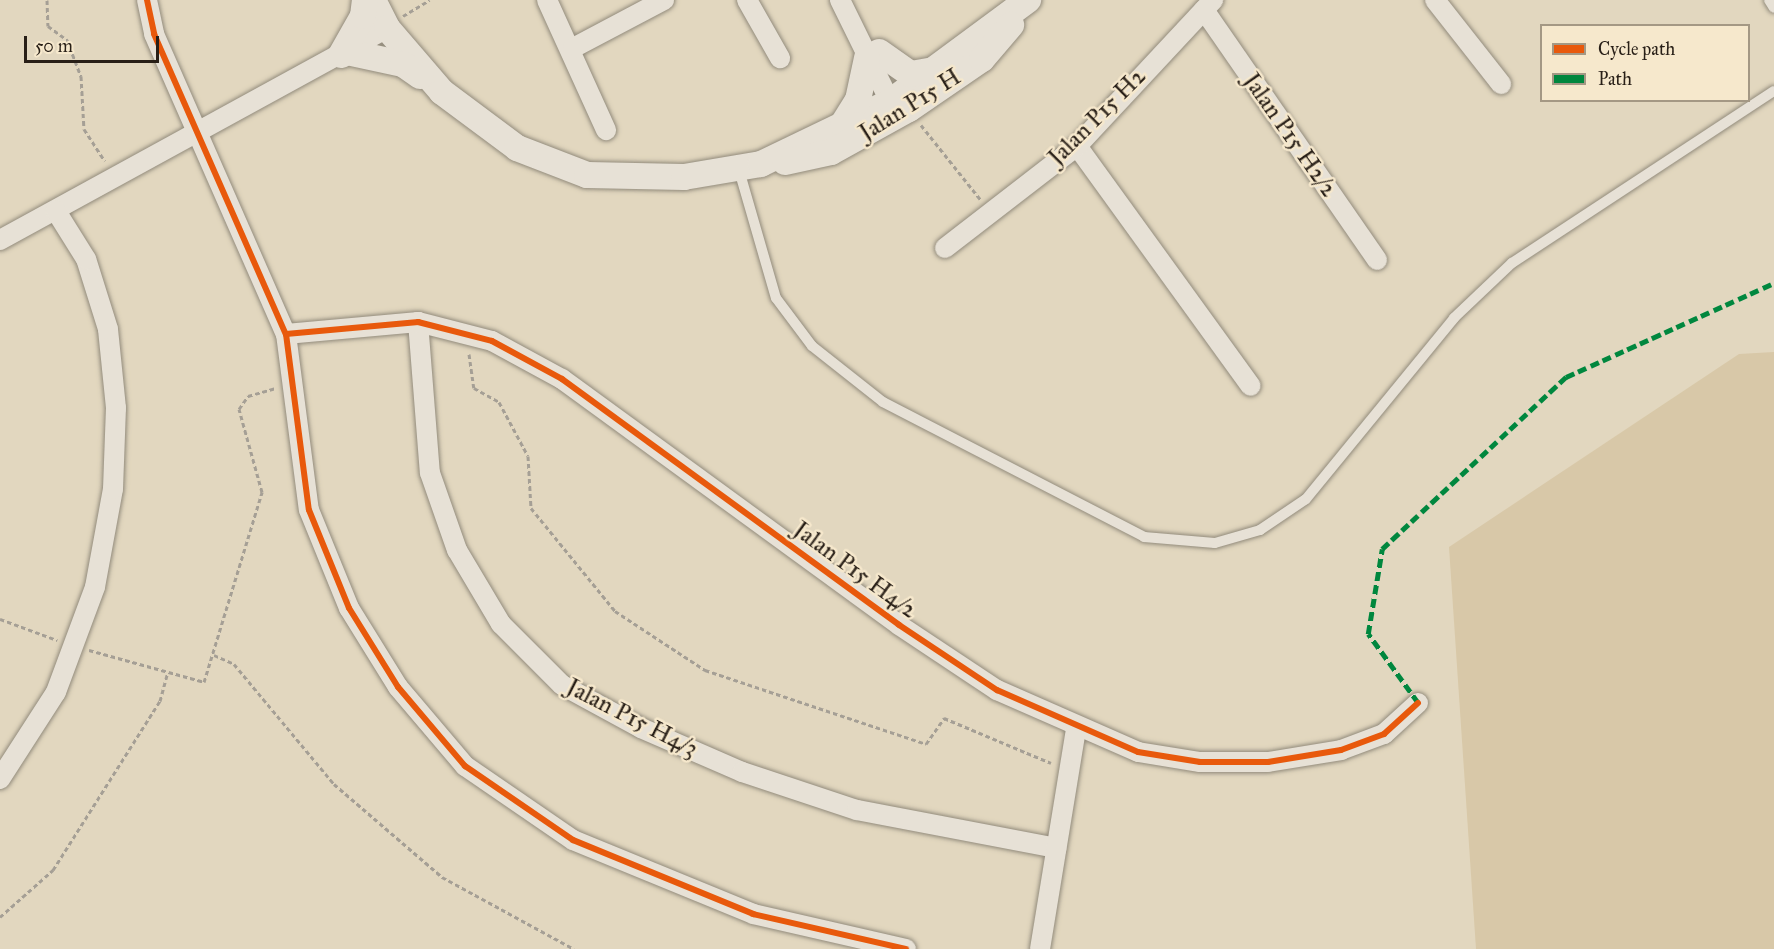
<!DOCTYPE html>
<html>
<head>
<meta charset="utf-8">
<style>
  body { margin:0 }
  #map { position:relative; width:1774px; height:949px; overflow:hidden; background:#e2d7bf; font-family:"IM FELL Great Primer",serif }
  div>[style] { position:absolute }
  .green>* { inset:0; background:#d8c8a8 }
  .path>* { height:3px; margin-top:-1.5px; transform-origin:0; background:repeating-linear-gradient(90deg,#a59f95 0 4.5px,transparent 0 7.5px) }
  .roads { filter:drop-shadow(0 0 2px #928b7c) drop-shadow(0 0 2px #928b7c) }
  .service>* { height:10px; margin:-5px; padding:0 5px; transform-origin:5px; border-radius:5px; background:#e7e1d6 }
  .minor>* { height:20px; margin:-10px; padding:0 10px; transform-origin:10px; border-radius:10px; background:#e7e1d6 }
  .tertiary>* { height:26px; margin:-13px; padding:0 13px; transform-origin:13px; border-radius:13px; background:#e7e1d6 }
  .quiet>* { height:4.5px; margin-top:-2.25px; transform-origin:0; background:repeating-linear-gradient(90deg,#00873e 0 9px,transparent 0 13.5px) }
  .cycleway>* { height:6px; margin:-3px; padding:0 3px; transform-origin:3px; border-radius:3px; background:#e8590c }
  span { translate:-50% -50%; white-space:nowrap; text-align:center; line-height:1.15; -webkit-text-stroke:5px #f6e8cc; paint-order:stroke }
  .street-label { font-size:24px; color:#281f17 }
  .legend { position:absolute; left:1540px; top:24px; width:210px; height:78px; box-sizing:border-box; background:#f6e8cc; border:2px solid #a49884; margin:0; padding:8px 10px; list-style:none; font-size:18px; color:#281f17 }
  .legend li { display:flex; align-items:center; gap:12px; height:30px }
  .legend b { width:30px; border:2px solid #a49884 }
  .scale { position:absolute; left:24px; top:36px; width:135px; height:27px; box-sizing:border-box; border:3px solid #281f17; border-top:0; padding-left:8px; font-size:18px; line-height:21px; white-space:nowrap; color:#281f17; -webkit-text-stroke:4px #f6e8cc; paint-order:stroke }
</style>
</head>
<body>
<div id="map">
  <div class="green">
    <i style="clip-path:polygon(1774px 352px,1774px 949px,1476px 949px,1449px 547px,1739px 354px)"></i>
  </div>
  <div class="path">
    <i style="left:47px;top:0;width:26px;rotate:88deg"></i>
    <i style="left:48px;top:26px;width:24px;rotate:36deg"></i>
    <i style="left:67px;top:40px;width:39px;rotate:69deg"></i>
    <i style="left:81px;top:76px;width:53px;rotate:86.8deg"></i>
    <i style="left:84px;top:129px;width:38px;rotate:57deg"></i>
    <i style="left:403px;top:16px;width:31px;rotate:-31deg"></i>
    <i style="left:921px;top:125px;width:95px;rotate:51.4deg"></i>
    <i style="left:469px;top:354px;width:34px;rotate:82deg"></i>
    <i style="left:474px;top:388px;width:29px;rotate:29deg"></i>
    <i style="left:499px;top:402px;width:61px;rotate:61.8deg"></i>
    <i style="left:528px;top:456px;width:52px;rotate:86.7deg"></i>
    <i style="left:531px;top:508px;width:133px;rotate:50.8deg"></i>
    <i style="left:615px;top:611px;width:108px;rotate:33.2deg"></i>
    <i style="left:705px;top:670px;width:233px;rotate:18.5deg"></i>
    <i style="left:926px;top:744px;width:32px;rotate:-55deg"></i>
    <i style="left:944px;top:718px;width:116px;rotate:22.8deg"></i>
    <i style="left:0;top:619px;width:61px;rotate:20.2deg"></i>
    <i style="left:89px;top:650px;width:119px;rotate:15.5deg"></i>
    <i style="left:204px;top:682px;width:199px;rotate:-73deg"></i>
    <i style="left:262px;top:492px;width:86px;rotate:-105.5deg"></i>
    <i style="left:239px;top:409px;width:16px;rotate:-55deg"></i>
    <i style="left:248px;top:396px;width:29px;rotate:-16deg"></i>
    <i style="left:214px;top:655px;width:22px;rotate:24deg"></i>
    <i style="left:234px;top:664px;width:156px;rotate:50.2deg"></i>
    <i style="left:334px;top:784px;width:143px;rotate:40.7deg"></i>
    <i style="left:442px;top:877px;width:150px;rotate:28.6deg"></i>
    <i style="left:0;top:917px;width:71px;rotate:-41.6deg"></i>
    <i style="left:53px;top:870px;width:200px;rotate:-57.7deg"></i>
    <i style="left:160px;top:701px;width:30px;rotate:-75deg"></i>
  </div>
  <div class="roads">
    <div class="service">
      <i style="left:1769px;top:0;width:9px;rotate:58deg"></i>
      <i style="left:739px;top:170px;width:133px;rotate:73.9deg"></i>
      <i style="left:776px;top:298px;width:60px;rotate:53.1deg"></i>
      <i style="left:812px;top:346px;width:90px;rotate:38.3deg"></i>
      <i style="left:883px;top:402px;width:294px;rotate:27.3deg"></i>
      <i style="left:1144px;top:537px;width:71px;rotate:4.8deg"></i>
      <i style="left:1215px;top:543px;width:47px;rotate:-16.1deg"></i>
      <i style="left:1260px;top:530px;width:55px;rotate:-34deg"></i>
      <i style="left:1306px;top:499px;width:234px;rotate:-50.7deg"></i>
      <i style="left:1454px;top:318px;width:80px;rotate:-43.5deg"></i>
      <i style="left:1512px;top:263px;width:313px;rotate:-33.3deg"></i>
    </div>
    <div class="minor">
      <i style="left:147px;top:0;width:35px;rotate:78deg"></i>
      <i style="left:154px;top:34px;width:328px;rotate:66.3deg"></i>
      <i style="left:286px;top:334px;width:177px;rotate:82.6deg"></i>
      <i style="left:309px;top:510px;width:106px;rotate:67.8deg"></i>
      <i style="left:349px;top:608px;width:93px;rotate:58.2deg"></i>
      <i style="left:398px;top:687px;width:104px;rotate:49.7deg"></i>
      <i style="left:465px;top:766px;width:131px;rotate:34.4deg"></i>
      <i style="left:573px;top:840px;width:195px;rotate:22.3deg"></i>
      <i style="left:753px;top:914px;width:157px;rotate:12.9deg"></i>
      <i style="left:547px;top:0;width:143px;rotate:65.6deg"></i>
      <i style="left:747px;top:0;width:67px;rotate:60.4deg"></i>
      <i style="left:840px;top:0;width:127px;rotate:63.8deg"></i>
      <i style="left:1435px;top:0;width:107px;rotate:51.8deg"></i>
      <i style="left:1204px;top:10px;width:304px;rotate:55.3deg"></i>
      <i style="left:573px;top:48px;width:103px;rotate:-27.8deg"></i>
      <i style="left:1077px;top:146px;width:296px;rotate:54.1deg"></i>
      <i style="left:0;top:240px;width:441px;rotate:-28.7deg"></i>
      <i style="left:945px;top:248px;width:167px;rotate:-37.7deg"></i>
      <i style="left:1077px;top:146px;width:200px;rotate:-47deg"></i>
      <i style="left:418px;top:322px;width:151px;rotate:85.5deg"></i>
      <i style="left:430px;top:473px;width:82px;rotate:70.7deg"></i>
      <i style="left:457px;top:550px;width:86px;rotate:59.3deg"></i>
      <i style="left:501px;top:624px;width:86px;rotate:45deg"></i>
      <i style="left:562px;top:685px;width:90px;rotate:28.6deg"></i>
      <i style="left:641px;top:728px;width:110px;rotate:23.5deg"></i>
      <i style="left:742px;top:772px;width:121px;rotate:18.3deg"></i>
      <i style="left:857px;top:810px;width:203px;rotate:10.8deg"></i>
      <i style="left:286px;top:334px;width:133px;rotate:-5.2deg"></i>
      <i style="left:418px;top:322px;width:76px;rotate:14.4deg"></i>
      <i style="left:492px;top:341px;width:80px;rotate:28.5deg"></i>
      <i style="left:562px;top:379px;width:417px;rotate:36.1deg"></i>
      <i style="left:899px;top:625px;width:118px;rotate:33.6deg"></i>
      <i style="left:997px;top:690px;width:154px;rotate:23.7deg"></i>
      <i style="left:1138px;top:752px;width:63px;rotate:9.2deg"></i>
      <i style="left:1200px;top:762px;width:68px"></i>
      <i style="left:1268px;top:762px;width:74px;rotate:-9.3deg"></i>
      <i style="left:1341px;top:750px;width:46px;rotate:-20.4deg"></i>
      <i style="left:1384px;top:734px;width:46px;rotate:-42.4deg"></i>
      <i style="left:0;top:779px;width:103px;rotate:-57.2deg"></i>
      <i style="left:56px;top:692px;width:112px;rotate:-69.6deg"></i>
      <i style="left:95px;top:587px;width:100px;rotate:-79.6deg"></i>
      <i style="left:113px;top:489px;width:81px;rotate:-87.9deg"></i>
      <i style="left:116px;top:408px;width:79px;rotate:-95.8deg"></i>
      <i style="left:108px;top:329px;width:73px;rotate:-107.4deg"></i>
      <i style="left:86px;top:259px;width:57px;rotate:-122deg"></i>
      <i style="left:1040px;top:949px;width:224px;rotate:-80.7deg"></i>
    </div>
    <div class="tertiary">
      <i style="left:373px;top:0;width:31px;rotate:63deg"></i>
      <i style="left:387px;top:28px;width:84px;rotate:49.3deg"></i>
      <i style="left:442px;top:92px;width:94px;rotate:36.7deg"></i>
      <i style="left:517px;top:148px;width:75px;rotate:21.1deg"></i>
      <i style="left:587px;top:175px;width:97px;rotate:1.2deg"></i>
      <i style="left:684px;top:177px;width:78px;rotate:-9.6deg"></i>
      <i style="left:761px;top:164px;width:143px;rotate:-25.7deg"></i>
      <i style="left:890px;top:102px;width:172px;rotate:-36.5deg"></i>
      <i style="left:347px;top:52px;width:57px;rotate:12.1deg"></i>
      <i style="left:403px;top:64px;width:21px;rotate:35deg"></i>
      <i style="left:879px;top:52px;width:39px;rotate:35deg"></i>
      <i style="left:911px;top:74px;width:23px;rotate:-10deg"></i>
      <i style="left:341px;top:55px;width:45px;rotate:-60.6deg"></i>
      <i style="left:363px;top:16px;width:16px;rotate:-83deg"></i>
      <i style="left:843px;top:124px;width:28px;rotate:-58deg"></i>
      <i style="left:858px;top:100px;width:43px;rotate:-77.9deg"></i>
      <i style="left:785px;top:162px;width:47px;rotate:-12.3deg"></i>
      <i style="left:831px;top:152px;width:89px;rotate:-28.9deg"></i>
      <i style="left:909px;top:109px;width:88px;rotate:-34.4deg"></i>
      <i style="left:982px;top:59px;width:45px;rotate:-49.5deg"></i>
    </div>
  </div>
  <div class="quiet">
    <i style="left:1418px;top:703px;width:85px;rotate:-125.9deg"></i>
    <i style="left:1368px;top:634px;width:86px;rotate:-80.6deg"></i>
    <i style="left:1382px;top:549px;width:252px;rotate:-43.1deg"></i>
    <i style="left:1566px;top:377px;width:228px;rotate:-24.3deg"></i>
  </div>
  <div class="cycleway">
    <i style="left:147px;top:0;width:35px;rotate:78deg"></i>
    <i style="left:154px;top:34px;width:328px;rotate:66.3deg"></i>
    <i style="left:286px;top:334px;width:177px;rotate:82.6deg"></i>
    <i style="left:309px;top:510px;width:106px;rotate:67.8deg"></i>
    <i style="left:349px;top:608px;width:93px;rotate:58.2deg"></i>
    <i style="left:398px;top:687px;width:104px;rotate:49.7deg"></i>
    <i style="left:465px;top:766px;width:131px;rotate:34.4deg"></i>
    <i style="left:573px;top:840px;width:195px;rotate:22.3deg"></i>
    <i style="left:753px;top:914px;width:157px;rotate:12.9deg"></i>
    <i style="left:286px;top:334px;width:133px;rotate:-5.2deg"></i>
    <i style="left:418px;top:322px;width:76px;rotate:14.4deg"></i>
    <i style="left:492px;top:341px;width:80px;rotate:28.5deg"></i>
    <i style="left:562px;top:379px;width:417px;rotate:36.1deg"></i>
    <i style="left:899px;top:625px;width:118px;rotate:33.6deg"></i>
    <i style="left:997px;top:690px;width:154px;rotate:23.7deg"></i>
    <i style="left:1138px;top:752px;width:63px;rotate:9.2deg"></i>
    <i style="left:1200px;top:762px;width:68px"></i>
    <i style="left:1268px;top:762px;width:74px;rotate:-9.3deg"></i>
    <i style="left:1341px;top:750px;width:46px;rotate:-20.4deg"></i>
    <i style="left:1384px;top:734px;width:46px;rotate:-42.4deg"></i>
  </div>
  <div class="street-label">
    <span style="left:910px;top:105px;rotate:-32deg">Jalan P15 H</span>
    <span style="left:1097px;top:117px;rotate:-45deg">Jalan P15 H2</span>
    <span style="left:1290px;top:135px;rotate:55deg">Jalan P15 H2/2</span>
    <span style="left:855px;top:570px;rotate:36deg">Jalan P15 H4/2</span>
    <span style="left:632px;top:718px;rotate:27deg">Jalan P15 H4/3</span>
  </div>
  <ul class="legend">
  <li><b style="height:8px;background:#e8590c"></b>Cycle path</li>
  <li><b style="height:8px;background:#00873e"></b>Path</li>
  </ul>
  <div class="scale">50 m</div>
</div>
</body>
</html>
